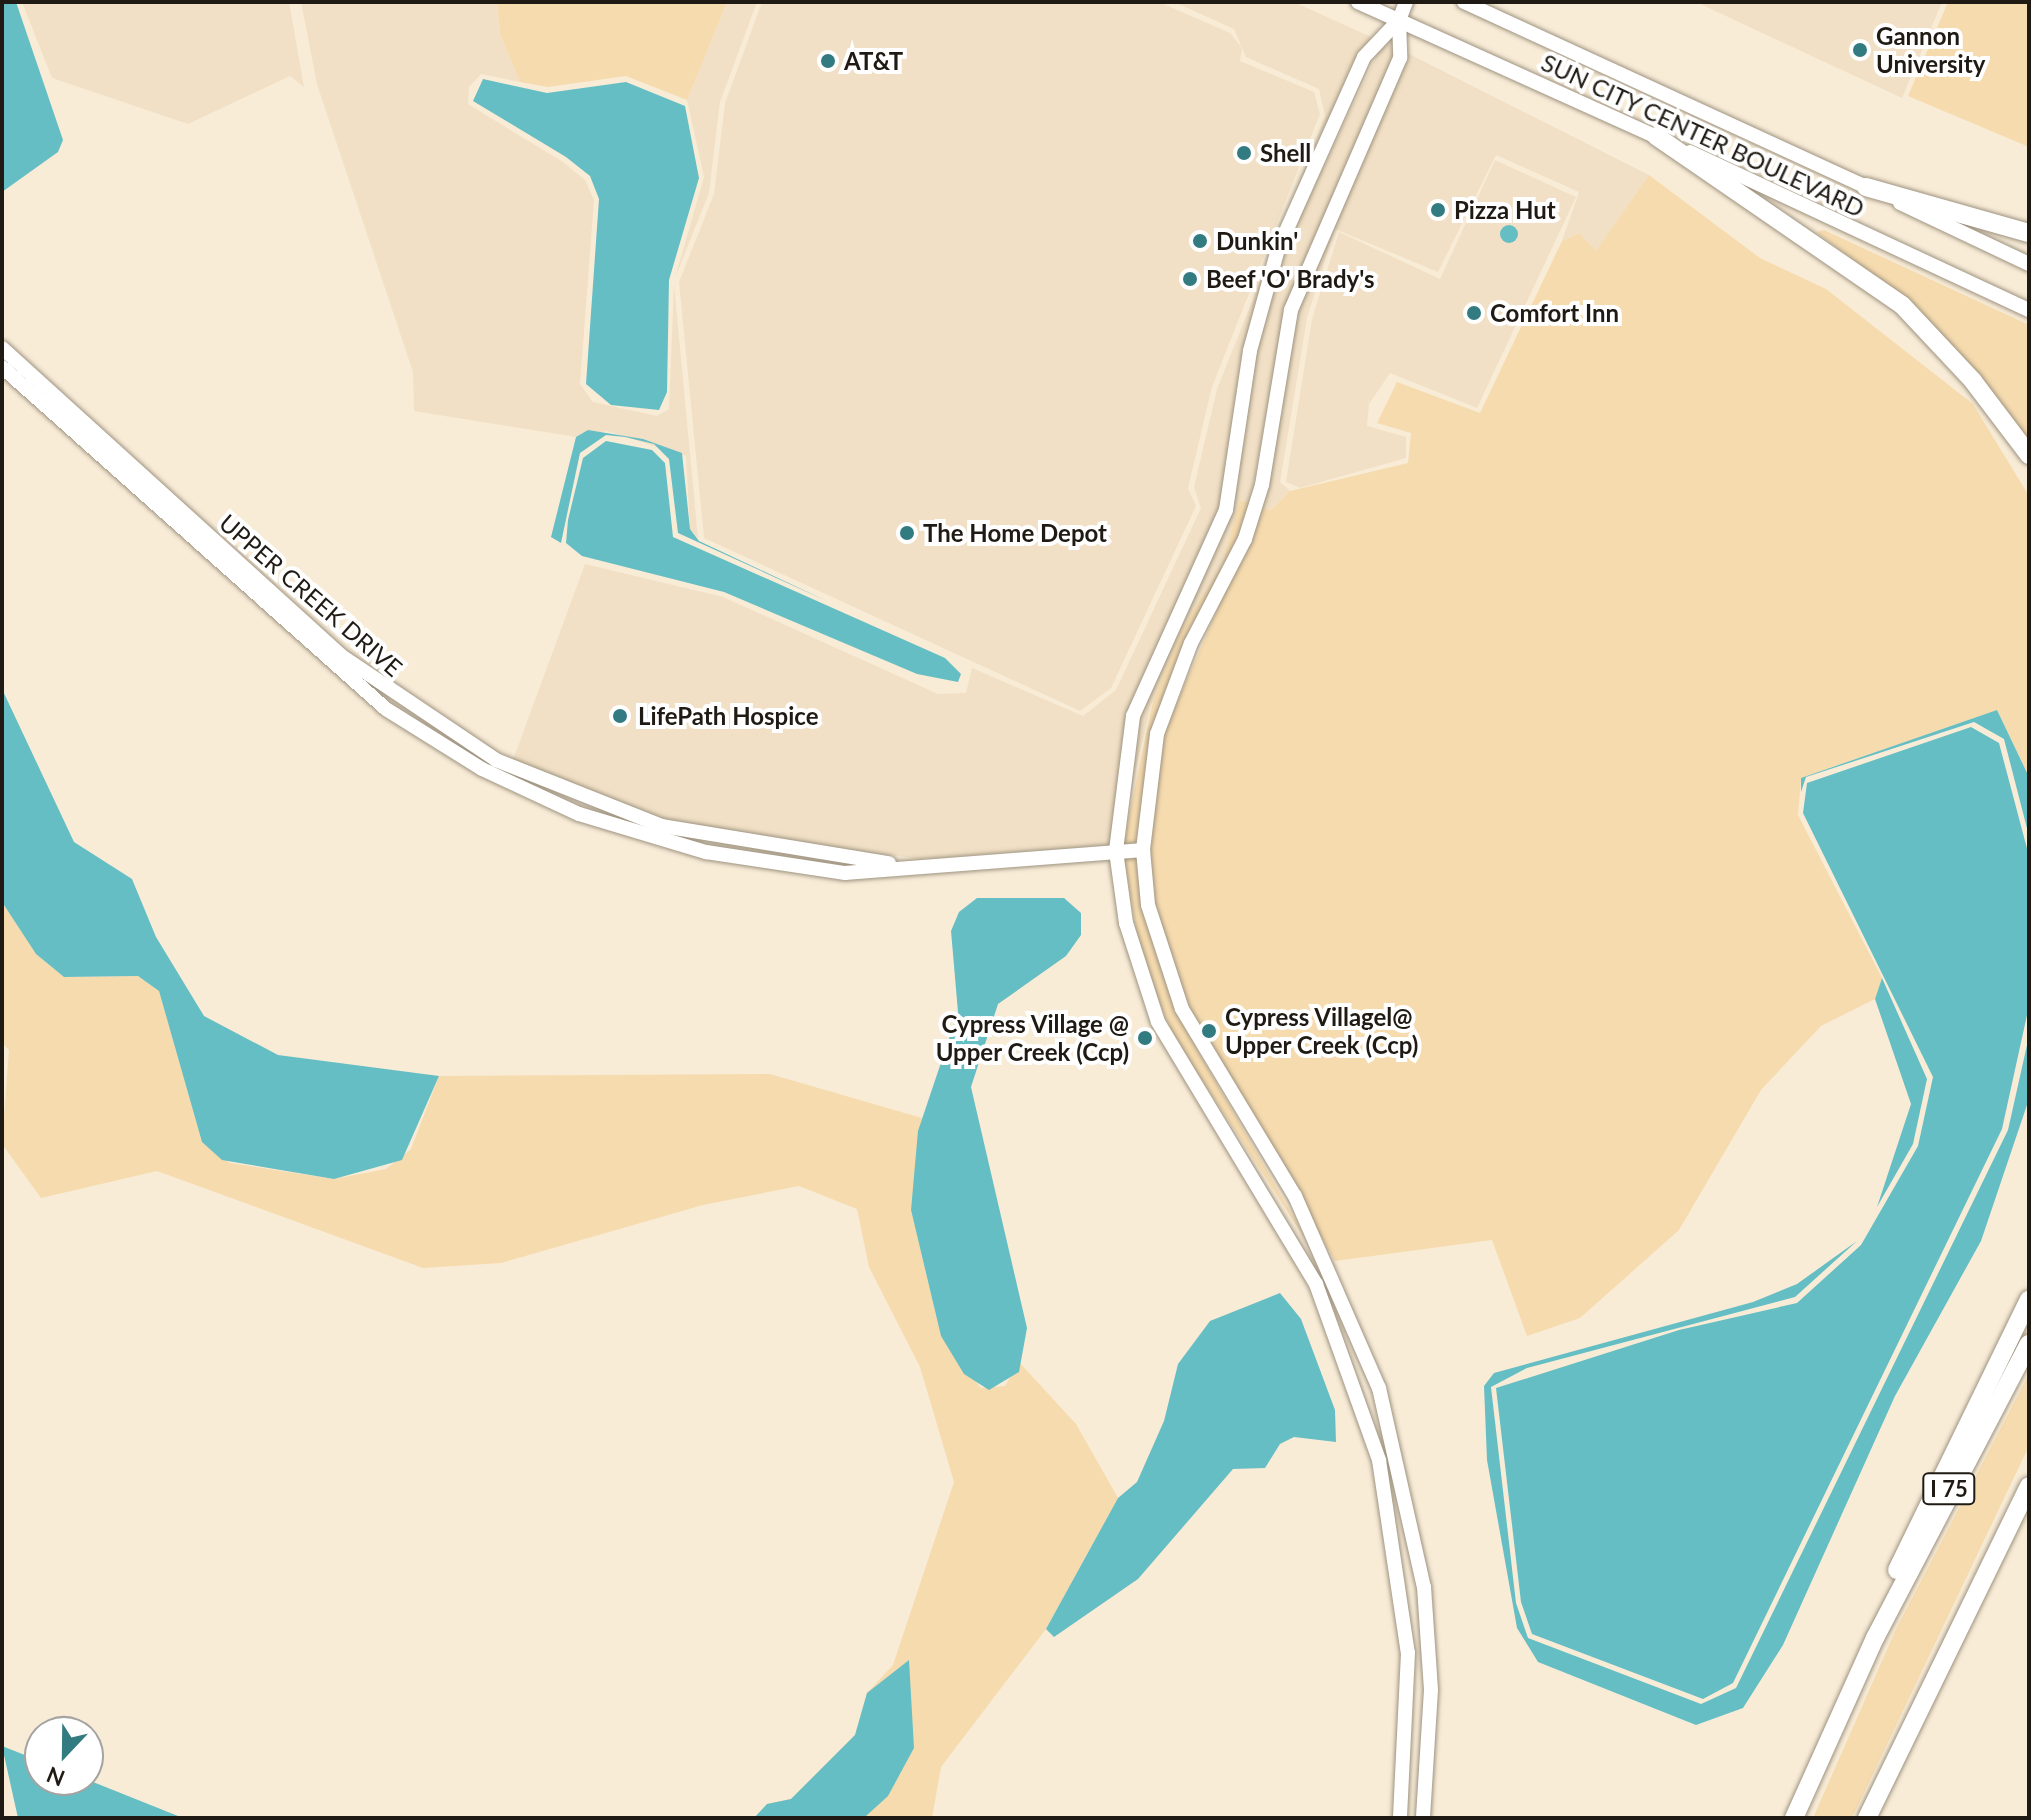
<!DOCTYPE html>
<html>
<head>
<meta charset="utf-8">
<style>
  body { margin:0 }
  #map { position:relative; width:2031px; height:1820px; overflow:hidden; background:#f8ecd7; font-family:Lato,sans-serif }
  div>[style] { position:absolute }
  .built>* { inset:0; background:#f1e0c5 }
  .green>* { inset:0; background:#f6dbae }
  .water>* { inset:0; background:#65bec4 }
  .round { border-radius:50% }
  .roads { filter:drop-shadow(0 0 2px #9e9380) drop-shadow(0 0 2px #9e9380) }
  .secondary>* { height:14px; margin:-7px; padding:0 7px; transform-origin:7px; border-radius:7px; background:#fff }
  .highway>* { height:18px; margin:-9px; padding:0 9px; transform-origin:9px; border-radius:9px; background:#fff }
  .dots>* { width:22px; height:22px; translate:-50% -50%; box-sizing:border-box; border:4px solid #fff; border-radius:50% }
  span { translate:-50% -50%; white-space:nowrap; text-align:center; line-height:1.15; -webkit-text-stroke:8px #fff; paint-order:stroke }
  .shield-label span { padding:2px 6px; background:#fff; border:2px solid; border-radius:6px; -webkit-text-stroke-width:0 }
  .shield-label { font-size:22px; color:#1f1a13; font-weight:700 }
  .poi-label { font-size:24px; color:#1f1a13; font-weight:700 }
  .left { translate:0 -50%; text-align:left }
  .right { translate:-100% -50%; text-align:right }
  .street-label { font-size:24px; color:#1f1a13 }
  .frame { position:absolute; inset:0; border:4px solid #1f1a13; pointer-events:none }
  .north { position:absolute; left:24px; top:1716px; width:80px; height:80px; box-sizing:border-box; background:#fff; border:2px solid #a5a3a1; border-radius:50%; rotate:202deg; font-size:22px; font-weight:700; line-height:32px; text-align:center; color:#1f1a13 }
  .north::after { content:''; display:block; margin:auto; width:28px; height:36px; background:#327b80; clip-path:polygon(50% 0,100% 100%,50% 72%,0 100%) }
</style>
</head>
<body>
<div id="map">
  <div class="built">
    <i style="clip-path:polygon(22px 2px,289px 2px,304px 87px,290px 76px,188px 124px,52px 78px)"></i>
    <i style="clip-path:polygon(301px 2px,497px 2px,500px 34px,520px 82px,481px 74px,469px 87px,468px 104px,563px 162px,585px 180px,594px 200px,580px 384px,593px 402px,657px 416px,669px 409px,674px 284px,698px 538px,690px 529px,686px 456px,607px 431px,576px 437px,414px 411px,413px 372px,317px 84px)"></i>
    <i style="clip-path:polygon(727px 2px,757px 2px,720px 102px,709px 193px,675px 278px,704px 177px,687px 100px)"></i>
    <i style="clip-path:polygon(762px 2px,1159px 2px,1230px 33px,1242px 48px,1240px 61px,1314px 92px,1320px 114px,1212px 387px,1188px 488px,1196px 506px,1111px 688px,1080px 711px,704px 538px,679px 282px,714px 194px,725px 103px)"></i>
    <i style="clip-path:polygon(1174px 2px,1294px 2px,1371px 37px,1284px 221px,1325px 116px,1319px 89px,1246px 57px,1234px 29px)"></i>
    <i style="clip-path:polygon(1696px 2px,1942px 2px,1902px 98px)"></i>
    <i style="clip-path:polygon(1383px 42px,1394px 47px,1394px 57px,1286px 307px,1250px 503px,1240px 500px,1222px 566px,1180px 632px,1151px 706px,1124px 817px,1139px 718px,1232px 511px,1256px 352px,1284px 251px)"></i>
    <i style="clip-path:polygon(1407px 53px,1649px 175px,1596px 252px,1579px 233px,1562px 241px,1579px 192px,1496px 155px,1438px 272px,1335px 229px,1307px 318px,1280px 482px,1290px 491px,1271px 510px,1262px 507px,1297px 311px)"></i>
    <i style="clip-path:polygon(1495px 160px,1576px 197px,1477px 408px,1390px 373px,1369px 404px,1367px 426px,1406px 437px,1406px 458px,1300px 488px,1286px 482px,1312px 319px,1339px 232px,1440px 279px)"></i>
    <i style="clip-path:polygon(1265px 269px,1220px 508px,1127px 714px,1110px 845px,921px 859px,848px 850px,664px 819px,513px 760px,585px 564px,723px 597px,938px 694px,966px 693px,972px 668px,1083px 716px,1116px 690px,1201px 508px,1194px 487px,1217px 389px)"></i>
  </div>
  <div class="green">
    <i style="clip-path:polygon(497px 2px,727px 2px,687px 100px,626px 76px,548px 87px,520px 82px,500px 34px)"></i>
    <i style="clip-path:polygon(1948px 2px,2029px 2px,2029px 147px,1908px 96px)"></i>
    <i style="clip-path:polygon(1649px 175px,1760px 258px,1826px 289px,1973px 404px,2029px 496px,2029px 777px,1997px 710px,1801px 778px,1798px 815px,1882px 978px,1875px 999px,1821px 1026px,1761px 1090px,1679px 1230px,1580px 1318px,1527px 1336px,1492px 1240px,1335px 1261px,1188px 1006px,1155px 903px,1149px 849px,1163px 735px,1262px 507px,1271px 510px,1290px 491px,1408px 463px,1411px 433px,1377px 423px,1397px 382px,1480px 413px,1562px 241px,1579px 233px,1596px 251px)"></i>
    <i style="clip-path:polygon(1824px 230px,2029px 325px,2029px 446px,1884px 282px,1816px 232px)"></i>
    <i style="clip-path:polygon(1240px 500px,1250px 503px,1239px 537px,1186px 640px,1151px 734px,1137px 843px,1123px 844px,1153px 701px,1180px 632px,1222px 565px)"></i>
    <i style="clip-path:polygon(1124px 857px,1137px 857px,1142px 908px,1176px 1013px,1313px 1251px,1173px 1035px,1141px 958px)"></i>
    <i style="clip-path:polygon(2px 902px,36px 954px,64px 977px,138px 976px,159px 991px,202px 1142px,230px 1163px,334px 1179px,386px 1169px,411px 1149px,439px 1076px,770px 1074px,922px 1118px,911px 1210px,941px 1336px,981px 1388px,1005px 1386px,1019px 1362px,1076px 1424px,1118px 1498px,1046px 1629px,941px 1767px,932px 1818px,754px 1818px,767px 1804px,791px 1799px,855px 1735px,867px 1693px,893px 1665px,954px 1482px,920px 1367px,869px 1267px,857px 1209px,799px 1186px,703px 1205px,501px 1263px,423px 1268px,157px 1171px,41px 1198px,2px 1144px,9px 1050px,2px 1043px)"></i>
    <i style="clip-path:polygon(2029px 1374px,2029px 1446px,1852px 1818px,1813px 1818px,1896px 1629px)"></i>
  </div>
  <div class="water">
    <i style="clip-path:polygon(2px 2px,16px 2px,63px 140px,58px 152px,2px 192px)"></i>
    <i style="clip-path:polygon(483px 79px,547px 93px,626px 82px,685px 106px,699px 178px,669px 280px,667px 392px,659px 410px,611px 405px,586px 384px,599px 199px,590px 176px,566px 157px,473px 101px)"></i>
    <i class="round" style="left:1500px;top:225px;width:18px;height:18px"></i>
    <i style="clip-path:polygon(588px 430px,643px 439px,682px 453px,690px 529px,699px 541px,829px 602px,678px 533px,669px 459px,654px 444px,625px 437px,606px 435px,580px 453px,561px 543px,551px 537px,576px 437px)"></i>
    <i style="clip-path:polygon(606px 441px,652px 450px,665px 463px,673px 537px,945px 658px,961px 674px,958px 682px,917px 674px,724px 592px,582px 556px,566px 543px,568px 520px,583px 458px)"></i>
    <i style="clip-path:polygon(2px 689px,74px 842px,132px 879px,156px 937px,204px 1016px,278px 1055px,439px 1076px,402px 1160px,334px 1179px,222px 1160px,202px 1142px,159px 991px,138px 976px,64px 977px,36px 954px,2px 902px)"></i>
    <i style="clip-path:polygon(1997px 710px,2029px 777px,2029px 836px,2004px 739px,1974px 722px,1806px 777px,1801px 792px,1801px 778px)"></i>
    <i style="clip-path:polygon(1971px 727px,1999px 743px,2029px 856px,2029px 1006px,2002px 1129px,1733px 1683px,1703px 1699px,1532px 1634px,1521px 1602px,1496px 1388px,1679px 1330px,1797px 1303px,1861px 1245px,1918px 1146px,1933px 1077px,1803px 813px,1807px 783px)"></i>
    <i style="clip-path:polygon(977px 898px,1064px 898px,1081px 913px,1081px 935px,1066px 956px,998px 1004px,971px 1087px,1027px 1328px,1019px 1372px,989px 1390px,964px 1374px,941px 1336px,911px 1210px,918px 1131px,958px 1012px,951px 931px,959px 912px)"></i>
    <i style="clip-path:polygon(1882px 978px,1927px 1079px,1913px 1144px,1877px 1207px,1911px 1104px,1875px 999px)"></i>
    <i style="clip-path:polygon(2029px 1036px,2029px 1099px,1981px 1241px,1895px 1396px,1783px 1645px,1743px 1708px,1696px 1725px,1538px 1662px,1517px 1628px,1487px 1460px,1484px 1386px,1494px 1373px,1753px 1302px,1797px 1284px,1857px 1241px,1795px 1297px,1527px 1368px,1491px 1387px,1516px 1603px,1528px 1638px,1701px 1704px,1736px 1688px,2008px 1130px)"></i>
    <i style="clip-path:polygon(1280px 1293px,1301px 1319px,1335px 1410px,1336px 1442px,1294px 1437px,1280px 1444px,1265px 1468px,1233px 1469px,1138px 1579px,1054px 1637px,1046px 1629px,1118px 1498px,1137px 1482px,1164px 1421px,1178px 1364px,1210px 1321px)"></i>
    <i style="clip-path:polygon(909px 1660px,914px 1748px,888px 1796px,866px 1816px,754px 1818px,767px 1804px,791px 1799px,855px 1735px,867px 1693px)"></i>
    <i style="clip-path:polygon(2px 1746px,40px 1761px,40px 1780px,88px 1780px,183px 1818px,18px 1818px)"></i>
  </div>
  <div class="roads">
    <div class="secondary">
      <i style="left:1358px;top:2px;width:336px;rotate:24.3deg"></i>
      <i style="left:1406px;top:2px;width:19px;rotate:111deg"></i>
      <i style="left:1399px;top:20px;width:38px;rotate:88deg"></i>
      <i style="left:1400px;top:58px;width:275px;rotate:113.4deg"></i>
      <i style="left:1291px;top:310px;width:177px;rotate:99.4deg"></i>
      <i style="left:1262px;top:485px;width:57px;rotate:107.5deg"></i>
      <i style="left:1245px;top:539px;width:117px;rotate:117.4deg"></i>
      <i style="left:1191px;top:643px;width:97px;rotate:110.5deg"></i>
      <i style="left:1157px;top:734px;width:117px;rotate:96.9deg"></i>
      <i style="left:1143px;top:850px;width:55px;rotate:84.8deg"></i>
      <i style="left:1148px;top:905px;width:109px;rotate:71.9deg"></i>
      <i style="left:1182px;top:1009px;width:218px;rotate:58.9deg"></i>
      <i style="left:1295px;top:1196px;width:210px;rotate:66.4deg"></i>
      <i style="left:1379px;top:1388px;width:204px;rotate:77.3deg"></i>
      <i style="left:1424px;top:1587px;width:103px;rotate:86.1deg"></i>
      <i style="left:1431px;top:1690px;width:128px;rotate:93.6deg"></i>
      <i style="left:1464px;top:2px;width:451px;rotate:24.7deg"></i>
      <i style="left:1399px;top:20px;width:51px;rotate:133.4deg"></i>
      <i style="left:1364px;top:57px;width:210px;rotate:114.1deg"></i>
      <i style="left:1278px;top:249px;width:106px;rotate:105.4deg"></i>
      <i style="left:1250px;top:351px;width:161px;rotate:98.6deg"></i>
      <i style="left:1226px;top:510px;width:226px;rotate:114.3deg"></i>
      <i style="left:1133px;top:716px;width:136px;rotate:97.2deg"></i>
      <i style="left:1116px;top:851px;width:73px;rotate:82.1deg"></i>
      <i style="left:1126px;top:923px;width:104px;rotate:72.1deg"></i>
      <i style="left:1158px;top:1022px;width:306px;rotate:58.9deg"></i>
      <i style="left:1316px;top:1284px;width:187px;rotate:70.3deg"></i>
      <i style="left:1379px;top:1460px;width:195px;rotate:81.5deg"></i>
      <i style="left:1408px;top:1653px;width:165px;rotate:92.8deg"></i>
      <i style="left:1690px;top:152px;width:374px;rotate:25deg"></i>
      <i style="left:1900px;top:203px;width:143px;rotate:25.3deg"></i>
      <i style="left:2px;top:348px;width:457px;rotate:42.2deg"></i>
      <i style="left:340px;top:655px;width:188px;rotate:33.9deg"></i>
      <i style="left:496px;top:760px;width:179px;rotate:21.7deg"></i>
      <i style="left:662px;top:826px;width:230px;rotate:9.3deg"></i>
      <i style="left:2px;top:367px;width:514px;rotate:41.69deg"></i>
      <i style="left:386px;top:709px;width:113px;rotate:32deg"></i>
      <i style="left:482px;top:769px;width:107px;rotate:24.9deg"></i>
      <i style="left:579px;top:814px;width:133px;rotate:16.7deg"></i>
      <i style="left:706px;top:852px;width:141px;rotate:8.6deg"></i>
      <i style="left:845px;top:873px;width:299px;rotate:-4.4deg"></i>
    </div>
    <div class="highway">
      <i style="left:1656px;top:136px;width:298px;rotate:34.5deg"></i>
      <i style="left:1902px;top:305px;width:104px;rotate:46.9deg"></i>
      <i style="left:1973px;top:381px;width:93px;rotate:52.9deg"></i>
      <i style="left:1866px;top:187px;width:169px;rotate:15.8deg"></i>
      <i style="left:1897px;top:1570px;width:301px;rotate:-64deg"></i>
      <i style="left:1794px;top:1818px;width:197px;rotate:-65.8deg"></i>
      <i style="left:1875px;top:1638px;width:332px;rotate:-62.4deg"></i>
      <i style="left:1867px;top:1818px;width:369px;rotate:-64deg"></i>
    </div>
  </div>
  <div class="dots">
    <i style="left:1860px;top:50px;background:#327b80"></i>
    <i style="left:828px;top:61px;background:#327b80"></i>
    <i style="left:1244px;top:153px;background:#327b80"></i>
    <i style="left:1438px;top:210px;background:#327b80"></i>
    <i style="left:1200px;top:241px;background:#327b80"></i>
    <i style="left:1190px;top:279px;background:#327b80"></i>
    <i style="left:1474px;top:313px;background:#327b80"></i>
    <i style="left:907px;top:533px;background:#327b80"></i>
    <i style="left:620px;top:716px;background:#327b80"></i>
    <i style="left:1209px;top:1031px;background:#327b80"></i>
    <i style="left:1145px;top:1038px;background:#327b80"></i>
  </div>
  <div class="shield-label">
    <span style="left:1949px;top:1489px">I 75</span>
  </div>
  <div class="poi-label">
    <span class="left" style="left:1876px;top:50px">Gannon<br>University</span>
    <span class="left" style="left:844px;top:61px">AT&amp;T</span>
    <span class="left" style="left:1260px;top:153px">Shell</span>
    <span class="left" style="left:1454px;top:210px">Pizza Hut</span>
    <span class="left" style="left:1216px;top:241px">Dunkin'</span>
    <span class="left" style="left:1206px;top:279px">Beef 'O' Brady's</span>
    <span class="left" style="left:1490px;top:313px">Comfort Inn</span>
    <span class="left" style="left:923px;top:533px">The Home Depot</span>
    <span class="left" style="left:638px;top:716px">LifePath Hospice</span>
    <span class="left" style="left:1225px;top:1031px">Cypress Villagel@<br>Upper Creek (Ccp)</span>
    <span class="right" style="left:1129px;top:1038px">Cypress Village @<br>Upper Creek (Ccp)</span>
  </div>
  <div class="street-label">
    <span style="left:1703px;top:135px;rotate:25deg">SUN CITY CENTER BOULEVARD</span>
    <span style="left:311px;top:595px;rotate:41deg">UPPER CREEK DRIVE</span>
  </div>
  <div class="frame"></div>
  <div class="north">N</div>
</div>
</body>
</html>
